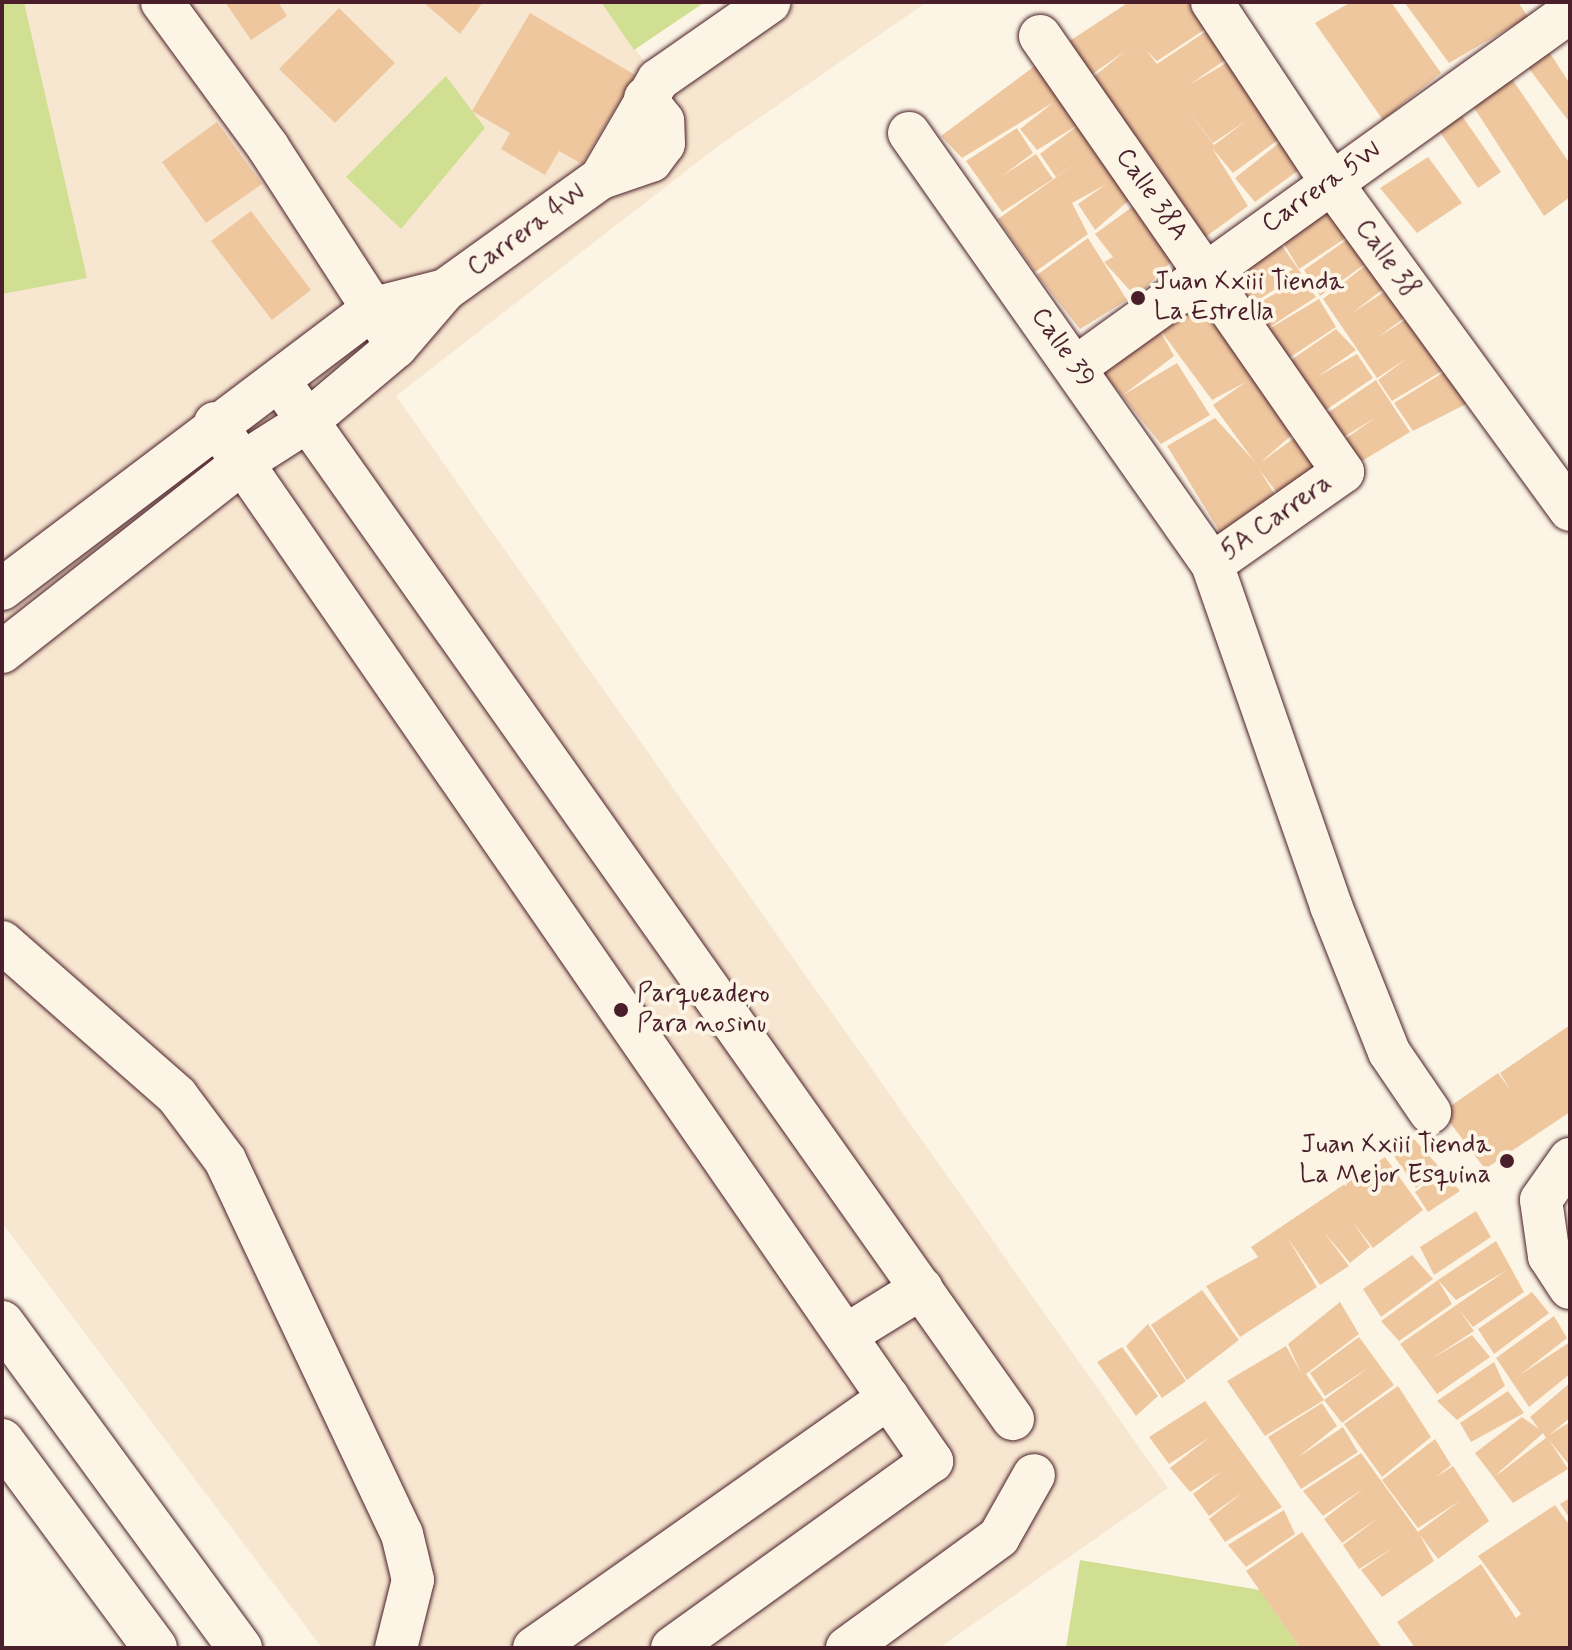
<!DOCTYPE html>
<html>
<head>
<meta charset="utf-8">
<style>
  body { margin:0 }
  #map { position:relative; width:1572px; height:1650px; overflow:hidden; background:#fcf5e5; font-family:Mynerve,sans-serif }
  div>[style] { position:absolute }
  .built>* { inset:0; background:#f8e7d0 }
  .green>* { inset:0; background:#d1df93 }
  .building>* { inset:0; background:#efc79f }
  .roads { filter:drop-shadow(0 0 2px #4a1f2b) drop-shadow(0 0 2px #4a1f2b) }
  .minor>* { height:42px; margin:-21px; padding:0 21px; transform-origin:21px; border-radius:21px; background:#fcf5e5 }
  .major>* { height:44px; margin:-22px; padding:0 22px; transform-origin:22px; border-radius:22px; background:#fcf5e5 }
  .dots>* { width:22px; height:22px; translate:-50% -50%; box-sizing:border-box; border:4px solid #fcf5e5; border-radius:50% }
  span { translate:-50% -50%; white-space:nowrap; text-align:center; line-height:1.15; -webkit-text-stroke:8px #fcf5e5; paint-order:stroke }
  .street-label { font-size:26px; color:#4a1f2b }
  .poi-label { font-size:26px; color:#4a1f2b }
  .left { translate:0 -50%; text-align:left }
  .right { translate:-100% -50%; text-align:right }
  .frame { position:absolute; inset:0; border:4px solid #4a1f2b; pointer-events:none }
</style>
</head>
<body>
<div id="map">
  <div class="built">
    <i style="clip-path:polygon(2px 2px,601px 2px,666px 91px,799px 2px,927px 2px,717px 147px,396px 396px,1168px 1488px,939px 1648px,322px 1648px,2px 1223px)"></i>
  </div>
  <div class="green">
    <i style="clip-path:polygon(2px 2px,24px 2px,87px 278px,2px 294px)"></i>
    <i style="clip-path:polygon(601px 2px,705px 2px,634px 50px)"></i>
    <i style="clip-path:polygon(446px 76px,485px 128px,401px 229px,346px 177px)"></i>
    <i style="clip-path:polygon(1080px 1560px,1260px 1590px,1300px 1648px,1066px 1648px)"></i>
  </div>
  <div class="building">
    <i style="clip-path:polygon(225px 2px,278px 2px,287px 16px,251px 40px)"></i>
    <i style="clip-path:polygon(423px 2px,483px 2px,460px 34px)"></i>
    <i style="clip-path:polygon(evenodd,1129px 2px,1189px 2px,1207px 28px,1157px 61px,1146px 50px,1157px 64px,1208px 30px,1225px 60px,1189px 85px,1228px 62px,1282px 137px,1233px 173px,1212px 148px,1248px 206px,1200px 241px,1092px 78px,1125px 51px,1087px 78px,1059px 48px,1129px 2px,1180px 100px,1213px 143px,1246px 121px,1214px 145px,1180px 100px)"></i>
    <i style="clip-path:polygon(1351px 2px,1391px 2px,1441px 73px,1383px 120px,1315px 23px)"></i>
    <i style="clip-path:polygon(1404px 2px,1518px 2px,1528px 17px,1449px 63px)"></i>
    <i style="clip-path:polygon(339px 8px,395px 63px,335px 123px,279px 69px)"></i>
    <i style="clip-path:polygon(530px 13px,635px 75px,582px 164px,559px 151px,545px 175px,501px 149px,510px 133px,472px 111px)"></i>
    <i style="clip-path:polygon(1546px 47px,1570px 84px,1570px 123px,1524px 62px)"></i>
    <i style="clip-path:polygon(1048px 56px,1134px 196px,1095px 230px,1078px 204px,1105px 185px,1072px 203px,1088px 234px,1035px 272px,998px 219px,1090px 153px,1056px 177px,1040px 154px,1081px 123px,1037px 150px,1020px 129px,1054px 102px,962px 158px,941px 136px)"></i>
    <i style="clip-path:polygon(1512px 79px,1570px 164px,1570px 197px,1544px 216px,1473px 106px)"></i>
    <i style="clip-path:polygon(1458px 110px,1501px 172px,1478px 188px,1436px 126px)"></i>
    <i style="clip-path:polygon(217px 122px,262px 184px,206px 223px,162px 162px)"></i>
    <i style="clip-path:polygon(1017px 128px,1033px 153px,1002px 176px,1036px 154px,1053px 179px,1002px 212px,966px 161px)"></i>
    <i style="clip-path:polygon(1284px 139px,1303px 167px,1255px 202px,1235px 178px)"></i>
    <i style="clip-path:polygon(1428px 157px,1462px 203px,1417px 233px,1380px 188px)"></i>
    <i style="clip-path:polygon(1143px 199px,1179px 254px,1136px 297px,1104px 262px,1113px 257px,1095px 234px)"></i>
    <i style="clip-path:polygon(1331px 205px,1353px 233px,1299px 269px,1283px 242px)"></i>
    <i style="clip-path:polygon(251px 211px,311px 290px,272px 320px,211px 241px)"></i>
    <i style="clip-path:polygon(1352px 236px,1368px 262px,1320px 296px,1304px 270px)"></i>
    <i style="clip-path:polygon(1088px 238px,1127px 300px,1080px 329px,1037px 275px)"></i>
    <i style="clip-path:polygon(1280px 243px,1301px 273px,1250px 305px,1230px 280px)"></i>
    <i style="clip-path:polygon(1371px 261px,1386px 287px,1352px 313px,1387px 290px,1408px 315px,1377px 338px,1411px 316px,1447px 368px,1392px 401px,1378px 380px,1406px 359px,1377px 378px,1323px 299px)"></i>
    <i style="clip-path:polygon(1302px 278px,1316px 297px,1265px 330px,1250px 308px)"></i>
    <i style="clip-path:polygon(1208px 289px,1302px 426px,1261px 462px,1303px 432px,1335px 472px,1287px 506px,1259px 469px,1280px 503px,1228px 545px,1167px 446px,1215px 418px,1254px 461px,1213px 405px,1246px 382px,1212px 400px,1158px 327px)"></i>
    <i style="clip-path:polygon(1319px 299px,1336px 327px,1286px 360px,1267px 330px)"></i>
    <i style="clip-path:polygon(1158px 327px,1174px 356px,1123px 395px,1177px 363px,1210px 415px,1161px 444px,1098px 366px)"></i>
    <i style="clip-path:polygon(1336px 329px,1356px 350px,1317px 377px,1357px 354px,1373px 378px,1323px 412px,1288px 362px)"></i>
    <i style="clip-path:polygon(1449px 369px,1472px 401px,1413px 431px,1394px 403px)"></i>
    <i style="clip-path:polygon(1376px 380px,1410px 432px,1362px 461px,1345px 439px,1375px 418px,1342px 438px,1323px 416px)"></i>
    <i style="clip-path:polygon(1570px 1025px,1570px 1112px,1485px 1169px,1442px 1112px,1498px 1073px,1511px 1091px,1500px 1073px)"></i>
    <i style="clip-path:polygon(1414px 1139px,1441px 1169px,1416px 1188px,1394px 1156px)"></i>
    <i style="clip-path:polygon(1385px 1157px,1423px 1210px,1373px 1248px,1353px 1222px,1370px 1247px,1350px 1263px,1324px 1232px,1349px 1266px,1320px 1285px,1287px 1237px,1317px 1287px,1240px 1337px,1206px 1286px,1258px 1257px,1251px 1247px)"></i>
    <i style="clip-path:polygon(1443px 1171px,1460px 1191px,1428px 1212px,1415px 1192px)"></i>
    <i style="clip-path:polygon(1476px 1211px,1491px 1237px,1434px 1275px,1420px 1247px)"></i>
    <i style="clip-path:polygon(1496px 1241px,1524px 1292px,1473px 1327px,1459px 1310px,1474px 1331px,1431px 1359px,1472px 1335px,1490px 1357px,1437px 1394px,1400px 1344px,1507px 1270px,1456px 1300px,1438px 1280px,1452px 1304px,1399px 1341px,1381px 1321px,1438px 1280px)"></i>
    <i style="clip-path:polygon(1412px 1255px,1433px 1279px,1381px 1317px,1363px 1289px)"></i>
    <i style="clip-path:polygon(1202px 1290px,1239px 1340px,1187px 1380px,1151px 1325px)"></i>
    <i style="clip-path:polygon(1532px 1292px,1549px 1313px,1494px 1354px,1478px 1329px)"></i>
    <i style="clip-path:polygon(1340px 1302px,1359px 1334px,1306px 1374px,1324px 1400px,1368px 1368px,1325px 1396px,1310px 1373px,1359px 1337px,1394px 1385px,1342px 1423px,1324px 1400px,1265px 1436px,1227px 1381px,1286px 1346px,1301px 1373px,1288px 1344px)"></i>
    <i style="clip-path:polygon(1554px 1316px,1567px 1338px,1520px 1375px,1570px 1342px,1570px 1374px,1529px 1407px,1496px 1358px)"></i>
    <i style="clip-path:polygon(1148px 1324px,1186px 1381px,1162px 1398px,1126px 1346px)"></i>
    <i style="clip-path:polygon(1122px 1347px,1158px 1396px,1136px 1416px,1097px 1362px)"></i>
    <i style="clip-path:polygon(1494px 1362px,1505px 1386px,1457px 1420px,1437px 1401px)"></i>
    <i style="clip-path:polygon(evenodd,1570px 1383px,1570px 1418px,1549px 1435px,1570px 1422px,1570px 1466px,1549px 1440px,1568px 1469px,1513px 1503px,1475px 1453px,1522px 1417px,1539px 1429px,1530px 1417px,1570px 1383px,1543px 1433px,1546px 1438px,1497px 1475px,1497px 1474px,1543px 1433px)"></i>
    <i style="clip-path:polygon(1398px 1386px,1431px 1437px,1382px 1477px,1344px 1424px)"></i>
    <i style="clip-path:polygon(1508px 1391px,1524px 1413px,1471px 1442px,1460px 1423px)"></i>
    <i style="clip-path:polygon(1205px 1401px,1282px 1507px,1225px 1542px,1209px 1519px,1243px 1492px,1209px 1516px,1193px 1494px,1221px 1472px,1190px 1492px,1170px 1468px,1210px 1437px,1169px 1464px,1149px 1437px)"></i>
    <i style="clip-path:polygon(1322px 1403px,1337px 1426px,1297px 1458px,1343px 1427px,1358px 1452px,1301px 1489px,1268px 1437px)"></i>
    <i style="clip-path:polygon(1435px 1439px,1451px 1465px,1436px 1477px,1453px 1466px,1489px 1521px,1438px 1559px,1420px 1535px,1434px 1561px,1382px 1597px,1361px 1570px,1393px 1548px,1359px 1569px,1343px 1545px,1378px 1518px,1342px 1543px,1324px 1519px,1364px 1488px,1323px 1516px,1303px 1491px,1361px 1453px,1418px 1532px,1461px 1500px,1418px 1528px,1382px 1480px)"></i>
    <i style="clip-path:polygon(1570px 1498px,1570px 1519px,1560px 1504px)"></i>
    <i style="clip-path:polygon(1555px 1505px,1570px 1526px,1570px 1648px,1415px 1648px,1397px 1622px,1481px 1564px,1516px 1618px,1521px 1614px,1478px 1556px)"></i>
    <i style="clip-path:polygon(1284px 1510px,1295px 1534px,1246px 1567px,1228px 1545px)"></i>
    <i style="clip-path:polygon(1302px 1532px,1358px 1613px,1382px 1648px,1300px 1648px,1246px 1571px)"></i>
  </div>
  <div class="roads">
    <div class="minor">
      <i style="left:162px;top:2px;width:180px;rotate:53.8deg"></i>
      <i style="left:268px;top:147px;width:219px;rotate:57.1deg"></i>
      <i style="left:1212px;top:2px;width:216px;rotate:56.5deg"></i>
      <i style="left:1331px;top:182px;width:406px;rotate:53.9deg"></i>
      <i style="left:1040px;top:36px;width:531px;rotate:55.2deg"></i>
      <i style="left:1343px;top:472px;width:160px;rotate:144.9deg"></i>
      <i style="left:909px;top:133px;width:527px;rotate:54.89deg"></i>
      <i style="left:1212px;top:564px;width:362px;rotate:70.8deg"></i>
      <i style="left:1331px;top:906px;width:157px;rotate:68.3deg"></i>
      <i style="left:1389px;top:1052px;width:73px;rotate:55.7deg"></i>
      <i style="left:601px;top:178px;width:53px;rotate:-18.8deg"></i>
      <i style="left:651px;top:161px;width:21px;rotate:-53deg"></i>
      <i style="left:664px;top:144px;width:23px;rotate:-92deg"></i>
      <i style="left:663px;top:121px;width:29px;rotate:-128deg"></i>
      <i style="left:1076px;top:367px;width:608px;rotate:-35.7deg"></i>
      <i style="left:280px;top:382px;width:1270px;rotate:54.75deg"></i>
      <i style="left:215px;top:423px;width:1262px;rotate:55.37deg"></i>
      <i style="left:932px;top:1461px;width:320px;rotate:144.3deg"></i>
      <i style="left:2px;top:589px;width:466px;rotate:-37.1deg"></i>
      <i style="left:374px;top:308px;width:73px;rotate:-14.2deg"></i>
      <i style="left:2px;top:652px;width:305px;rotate:-38.2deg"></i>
      <i style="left:242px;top:463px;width:78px;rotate:-32.5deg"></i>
      <i style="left:308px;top:421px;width:115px;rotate:-40.1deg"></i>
      <i style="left:396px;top:347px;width:75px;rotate:-49.3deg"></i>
      <i style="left:445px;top:290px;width:192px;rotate:-35.7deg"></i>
      <i style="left:601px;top:178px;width:113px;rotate:-59.8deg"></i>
      <i style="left:658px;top:80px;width:136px;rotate:-34.9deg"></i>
      <i style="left:2px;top:942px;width:233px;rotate:41.3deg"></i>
      <i style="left:177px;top:1096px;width:80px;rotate:53.1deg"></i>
      <i style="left:225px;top:1160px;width:414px;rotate:64.7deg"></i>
      <i style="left:402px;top:1534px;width:47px;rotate:76.6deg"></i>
      <i style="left:413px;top:1580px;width:70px;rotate:104deg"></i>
      <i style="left:1570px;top:1159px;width:50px;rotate:125.3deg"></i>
      <i style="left:1541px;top:1200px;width:57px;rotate:81.9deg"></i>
      <i style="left:1549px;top:1256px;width:38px;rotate:57deg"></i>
      <i style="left:846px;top:1335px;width:89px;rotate:-31.7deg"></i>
      <i style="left:534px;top:1648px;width:434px;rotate:-35.2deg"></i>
      <i style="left:847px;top:1648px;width:188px;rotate:-36.1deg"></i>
      <i style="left:999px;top:1537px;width:71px;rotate:-60.6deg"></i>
    </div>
    <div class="major">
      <i style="left:2px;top:1323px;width:403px;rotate:53.8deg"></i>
      <i style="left:2px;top:1441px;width:257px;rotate:53.5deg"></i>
    </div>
  </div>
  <div class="dots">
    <i style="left:1138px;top:298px;background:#4a1f2b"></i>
    <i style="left:621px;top:1010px;background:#4a1f2b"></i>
    <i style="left:1507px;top:1161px;background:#4a1f2b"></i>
  </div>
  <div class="street-label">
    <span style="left:1322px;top:188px;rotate:-35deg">Carrera 5W</span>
    <span style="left:1151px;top:195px;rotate:55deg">Calle 38A</span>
    <span style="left:527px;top:231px;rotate:-36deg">Carrera 4W</span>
    <span style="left:1386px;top:259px;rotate:54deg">Calle 38</span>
    <span style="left:1062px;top:348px;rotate:55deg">Calle 39</span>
    <span style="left:1277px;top:518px;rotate:-35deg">5A Carrera</span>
  </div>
  <div class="poi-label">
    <span class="left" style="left:1154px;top:298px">Juan Xxiii Tienda<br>La Estrella</span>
    <span class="left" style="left:637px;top:1010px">Parqueadero<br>Para nosinu</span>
    <span class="right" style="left:1491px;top:1161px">Juan Xxiii Tienda<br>La Mejor Esquina</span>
  </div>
  <div class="frame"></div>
</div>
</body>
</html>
